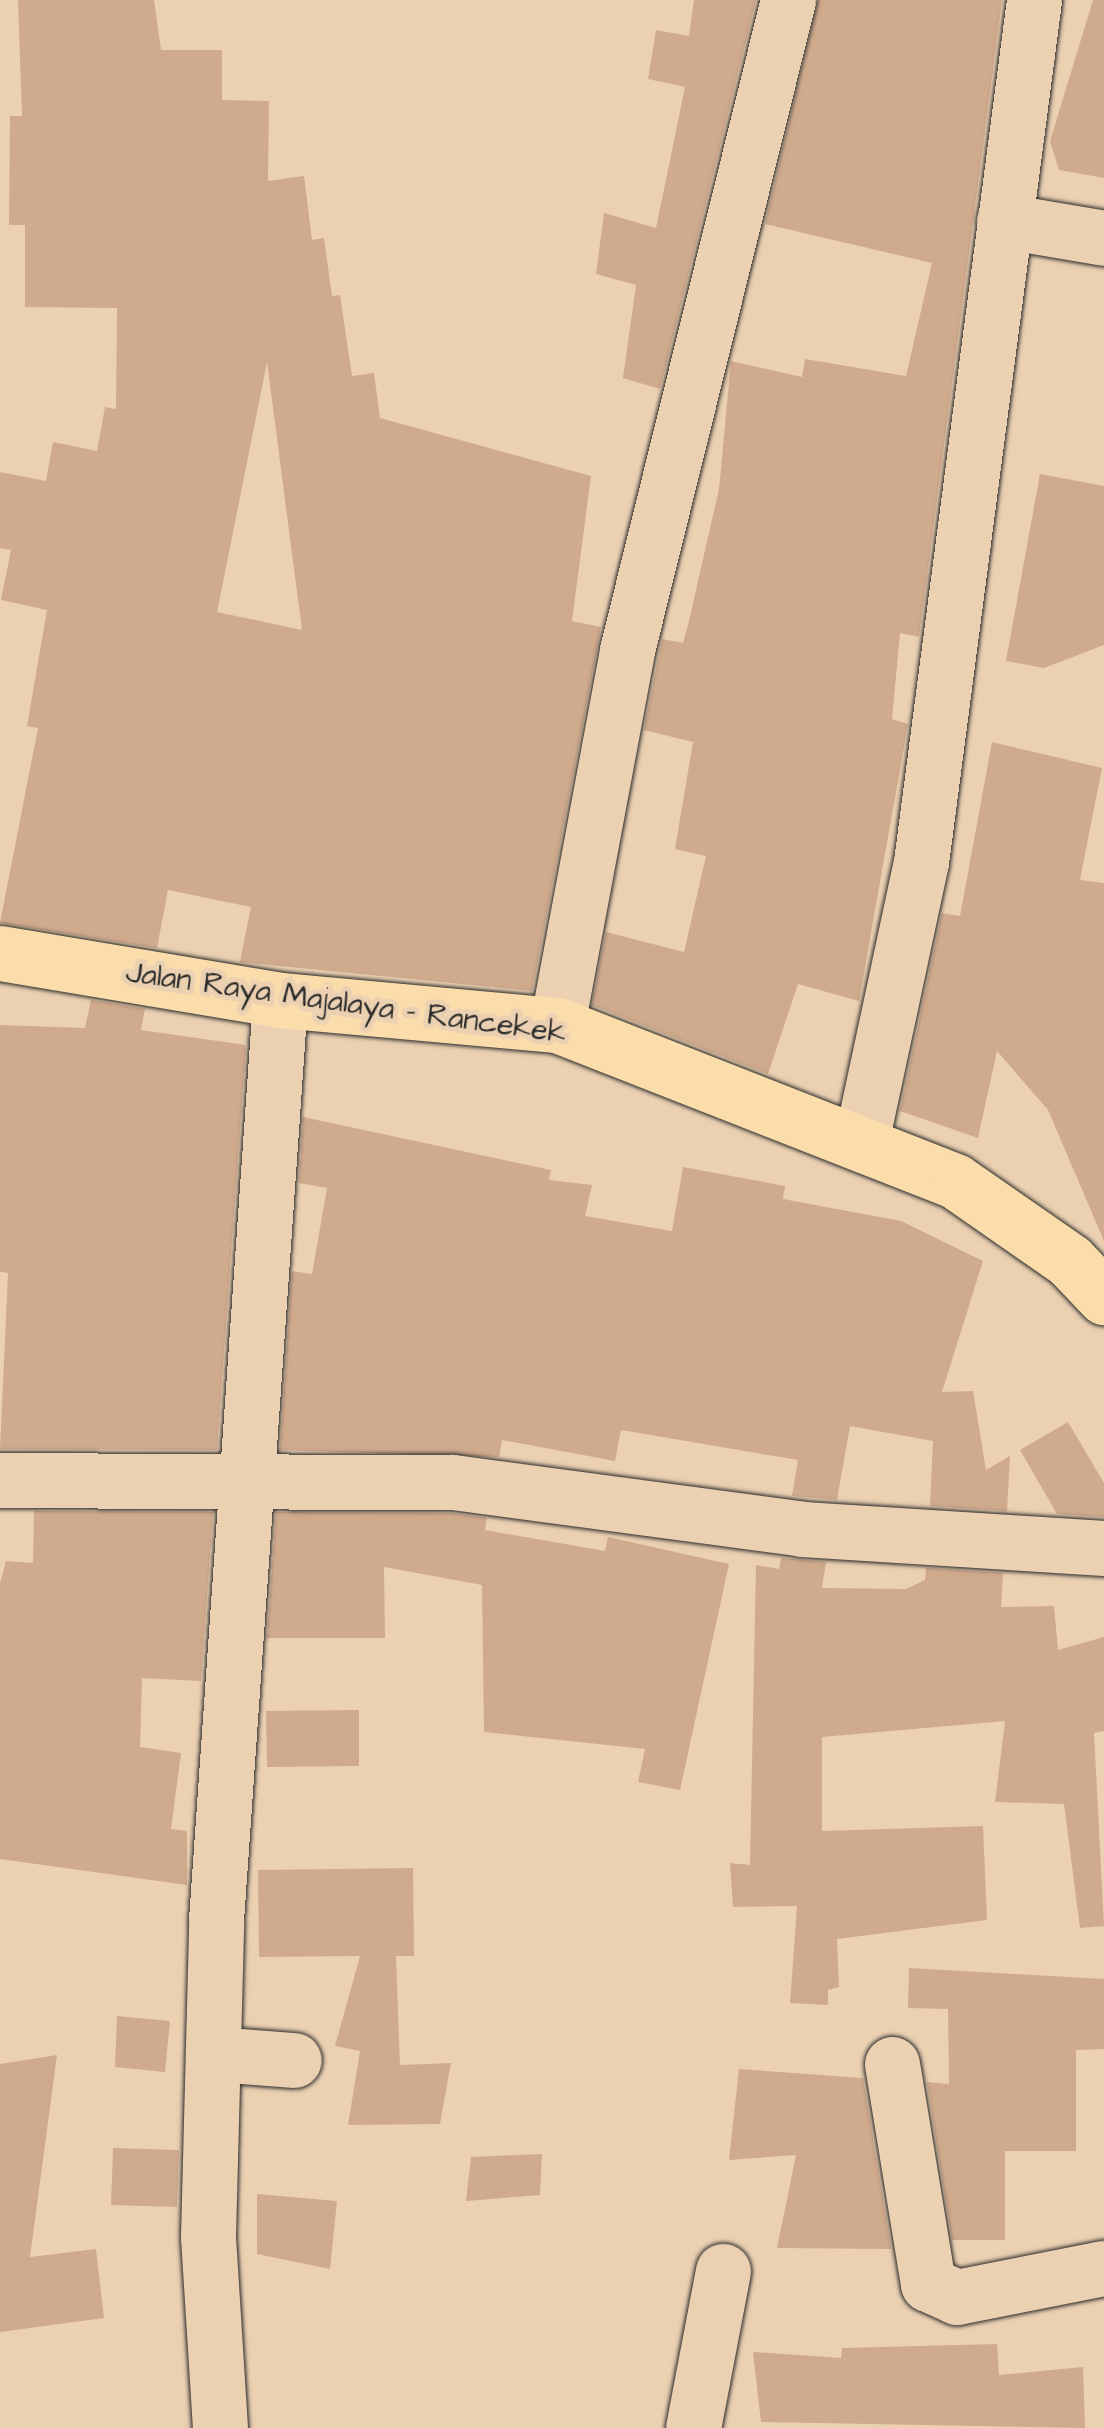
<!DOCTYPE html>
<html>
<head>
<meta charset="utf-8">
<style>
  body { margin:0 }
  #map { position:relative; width:1104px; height:2428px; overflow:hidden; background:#ebd1b2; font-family:"Architects Daughter",sans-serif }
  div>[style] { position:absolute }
  .building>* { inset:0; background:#d0aa8d }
  .roads { filter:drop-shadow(0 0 2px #2b2b2b) drop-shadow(0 0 2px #2b2b2b) }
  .minor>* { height:55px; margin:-27.5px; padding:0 27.5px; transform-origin:27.5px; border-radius:27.5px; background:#ebd1b2 }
  .major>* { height:55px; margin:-27.5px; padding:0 27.5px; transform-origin:27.5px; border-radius:27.5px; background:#fbddab }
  span { translate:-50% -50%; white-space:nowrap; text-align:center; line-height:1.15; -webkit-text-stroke:10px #ebd1b2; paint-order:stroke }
  .street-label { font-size:30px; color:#2b2b2b }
</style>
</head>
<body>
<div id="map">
  <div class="building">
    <i style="clip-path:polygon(evenodd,18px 0,154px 0,161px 50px,222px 50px,222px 100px,269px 101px,268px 181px,304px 176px,312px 240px,324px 238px,332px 296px,340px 295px,352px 376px,374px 373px,380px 418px,591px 476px,572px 621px,601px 627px,532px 991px,240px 962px,251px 907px,168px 890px,157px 948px,0 923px,38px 728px,27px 726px,47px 610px,1px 600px,11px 550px,0 548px,0 472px,46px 481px,53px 442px,97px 451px,105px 407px,116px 409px,117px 308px,25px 307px,25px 225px,9px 225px,10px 116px,22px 116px,18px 0,267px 362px,302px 630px,217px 612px,267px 362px)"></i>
    <i style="clip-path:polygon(694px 0,756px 0,660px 389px,623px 378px,636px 285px,596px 274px,604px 213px,656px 228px,685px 87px,648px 79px,656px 30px,689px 36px)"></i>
    <i style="clip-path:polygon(818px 0,1002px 0,919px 637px,900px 633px,892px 719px,908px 724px,859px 1001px,798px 984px,768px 1074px,592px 1005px,606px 932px,684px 952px,706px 856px,675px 849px,693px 742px,644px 730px,662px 639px,683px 643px,688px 625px,719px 489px,731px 361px,802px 377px,805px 359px,906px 376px,932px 263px,765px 224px)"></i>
    <i style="clip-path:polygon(1093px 0,1104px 0,1104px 178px,1059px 170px,1050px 141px)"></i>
    <i style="clip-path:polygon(1040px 474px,1104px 486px,1104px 645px,1044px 668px,1006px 661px)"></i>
    <i style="clip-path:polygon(992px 742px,1102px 768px,1080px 880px,1104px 883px,1104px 1241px,1048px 1110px,997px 1051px,978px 1138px,900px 1111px,942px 913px,960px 916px)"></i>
    <i style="clip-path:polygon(91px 1000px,145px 1009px,141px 1030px,246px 1045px,217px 1450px,0 1449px,8px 1273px,0 1272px,0 1025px,85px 1028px)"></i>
    <i style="clip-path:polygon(303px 1117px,551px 1170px,549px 1180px,592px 1185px,585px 1216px,672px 1231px,683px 1167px,785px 1186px,783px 1199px,901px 1221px,983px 1261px,942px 1392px,973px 1391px,986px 1470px,1010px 1456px,1007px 1511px,930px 1506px,933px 1441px,850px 1426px,837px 1500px,792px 1496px,798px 1460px,621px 1430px,615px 1461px,502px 1440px,499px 1457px,280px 1450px,292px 1271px,312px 1274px,327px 1188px,299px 1183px)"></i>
    <i style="clip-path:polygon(1068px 1422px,1104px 1483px,1104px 1517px,1057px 1514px,1020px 1450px)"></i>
    <i style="clip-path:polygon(34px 1511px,213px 1512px,201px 1681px,142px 1678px,140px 1747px,181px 1753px,171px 1829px,187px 1831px,187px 1885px,0 1859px,0 1583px,6px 1561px,33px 1563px)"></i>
    <i style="clip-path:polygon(276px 1512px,450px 1513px,487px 1518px,485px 1530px,605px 1551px,608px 1537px,729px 1564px,680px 1790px,638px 1782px,645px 1749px,484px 1732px,482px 1585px,384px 1567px,385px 1638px,267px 1638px)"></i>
    <i style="clip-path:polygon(781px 1558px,826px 1562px,822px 1588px,906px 1589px,925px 1580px,926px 1568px,1003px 1573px,1001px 1607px,1054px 1606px,1058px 1650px,1104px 1637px,1104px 1731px,1094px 1733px,1104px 1926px,1080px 1928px,1064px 1804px,995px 1802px,1005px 1721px,822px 1737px,822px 1831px,983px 1826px,987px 1920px,837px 1939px,839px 1987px,828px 1990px,828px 2005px,790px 2003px,797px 1906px,733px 1907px,730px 1863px,750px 1865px,756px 1565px,779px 1569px)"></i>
    <i style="clip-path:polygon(359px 1710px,359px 1766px,267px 1767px,266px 1711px)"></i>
    <i style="clip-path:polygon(413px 1868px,414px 1956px,396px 1956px,400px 2065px,451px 2063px,440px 2124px,348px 2125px,360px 2051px,335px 2046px,360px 1956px,259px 1957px,258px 1870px)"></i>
    <i style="clip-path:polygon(909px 1968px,1104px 1979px,1104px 2049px,1076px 2050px,1076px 2151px,1005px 2151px,1005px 2240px,952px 2240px,927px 2082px,949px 2084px,948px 2009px,908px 2008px)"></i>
    <i style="clip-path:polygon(117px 2016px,170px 2021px,165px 2072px,115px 2067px)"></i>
    <i style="clip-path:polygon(57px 2055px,30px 2257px,96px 2249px,104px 2318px,0 2332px,0 2064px)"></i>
    <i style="clip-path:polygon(739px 2069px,863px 2078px,891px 2249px,777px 2248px,796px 2155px,729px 2160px)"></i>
    <i style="clip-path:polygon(113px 2148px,179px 2150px,177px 2207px,111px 2205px)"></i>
    <i style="clip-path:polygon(542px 2154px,540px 2195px,466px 2201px,471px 2157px)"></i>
    <i style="clip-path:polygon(257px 2194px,337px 2201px,330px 2269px,257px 2254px)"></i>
    <i style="clip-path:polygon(997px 2344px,999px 2375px,1083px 2367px,1085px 2428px,761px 2422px,753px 2352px,841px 2358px,842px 2348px)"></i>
  </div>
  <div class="roads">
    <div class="minor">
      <i style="left:1004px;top:221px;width:101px;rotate:9.6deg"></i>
      <i style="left:557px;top:1025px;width:381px;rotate:-79.4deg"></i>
      <i style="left:627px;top:650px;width:670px;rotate:-76.09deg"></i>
      <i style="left:862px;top:1137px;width:281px;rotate:-77.9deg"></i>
      <i style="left:921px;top:862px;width:869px;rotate:-82.53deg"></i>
      <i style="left:0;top:1480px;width:452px;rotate:0.3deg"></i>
      <i style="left:452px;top:1482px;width:353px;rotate:7.6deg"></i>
      <i style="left:802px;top:1529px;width:303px;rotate:3.6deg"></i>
      <i style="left:214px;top:2054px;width:80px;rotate:4.3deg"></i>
      <i style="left:892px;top:2064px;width:223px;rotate:80.7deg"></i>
      <i style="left:928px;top:2284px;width:32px;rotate:24deg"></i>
      <i style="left:957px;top:2297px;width:150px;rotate:-11.2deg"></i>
      <i style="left:220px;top:2428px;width:192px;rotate:-93.6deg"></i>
      <i style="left:208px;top:2236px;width:316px;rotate:-88.5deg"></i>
      <i style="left:216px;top:1920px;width:922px;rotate:-86.02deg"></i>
      <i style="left:693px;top:2428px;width:160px;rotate:-79.2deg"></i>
    </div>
    <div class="major">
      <i style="left:0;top:953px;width:284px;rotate:9.5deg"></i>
      <i style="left:280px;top:1000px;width:278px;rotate:5.2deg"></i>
      <i style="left:557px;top:1025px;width:427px;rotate:21.4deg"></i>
      <i style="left:955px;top:1181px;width:140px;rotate:34.8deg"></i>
      <i style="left:1070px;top:1261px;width:50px;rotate:46.6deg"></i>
    </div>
  </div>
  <div class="street-label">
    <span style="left:346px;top:1003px;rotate:8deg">Jalan Raya Majalaya - Rancekek</span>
  </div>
</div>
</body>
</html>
